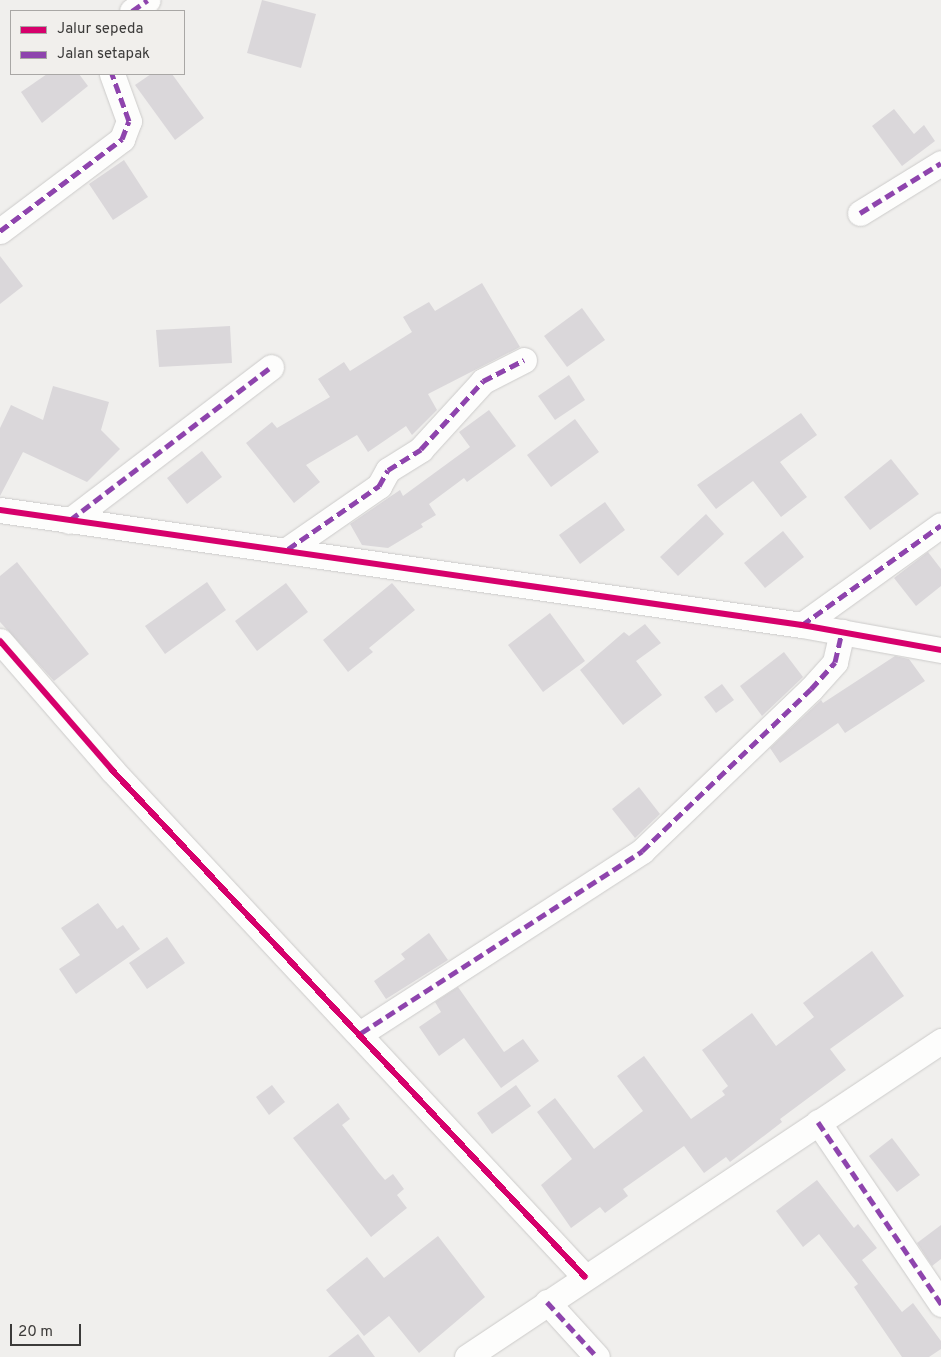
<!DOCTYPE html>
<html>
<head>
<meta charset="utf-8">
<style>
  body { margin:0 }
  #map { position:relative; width:941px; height:1357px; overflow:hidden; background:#f0efed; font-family:Overpass,sans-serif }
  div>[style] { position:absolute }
  .building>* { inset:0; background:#dad7da }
  .roads { filter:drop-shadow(0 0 1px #cccbca) drop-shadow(0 0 1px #cccbca) }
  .minor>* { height:25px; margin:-12.5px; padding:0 12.5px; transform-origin:12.5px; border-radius:12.5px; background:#fdfdfc }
  .quiet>* { height:5px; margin-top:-2.5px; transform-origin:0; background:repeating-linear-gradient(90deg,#8e44ad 0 10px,transparent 0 15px) }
  .cycleway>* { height:6px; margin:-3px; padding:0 3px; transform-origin:3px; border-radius:3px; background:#d6006c }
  span { translate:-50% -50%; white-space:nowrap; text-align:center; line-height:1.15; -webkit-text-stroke:5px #f1efec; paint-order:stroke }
  .legend { position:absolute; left:10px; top:10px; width:175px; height:65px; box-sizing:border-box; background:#f1efec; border:1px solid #a9a7a5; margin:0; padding:6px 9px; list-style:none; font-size:15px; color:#3c3b3a }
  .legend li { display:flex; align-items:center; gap:10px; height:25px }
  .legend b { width:25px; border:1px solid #a9a7a5 }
  .scale { position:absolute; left:10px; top:1324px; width:71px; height:22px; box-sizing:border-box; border:2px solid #3c3b3a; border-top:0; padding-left:6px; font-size:15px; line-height:18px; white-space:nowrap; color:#3c3b3a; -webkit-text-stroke:4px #f1efec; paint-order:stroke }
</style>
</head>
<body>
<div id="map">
  <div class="building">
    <i style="clip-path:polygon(262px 0,316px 14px,301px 68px,247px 53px)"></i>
    <i style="clip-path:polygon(47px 74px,79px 74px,88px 86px,42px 123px,21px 92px)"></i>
    <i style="clip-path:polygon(151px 74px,172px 74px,204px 118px,175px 140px,135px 85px)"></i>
    <i style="clip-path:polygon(894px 109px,914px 134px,924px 125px,935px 141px,902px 166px,872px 126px)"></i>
    <i style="clip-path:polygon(124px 160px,148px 197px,113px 220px,89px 184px)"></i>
    <i style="clip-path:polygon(0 256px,23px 286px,0 304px)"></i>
    <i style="clip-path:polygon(482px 283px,520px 347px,428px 394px,437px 410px,412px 435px,406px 426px,368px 452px,357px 435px,306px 465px,320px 482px,294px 503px,246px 443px,272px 422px,277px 428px,330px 397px,318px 379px,344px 362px,350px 371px,412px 332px,403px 317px,429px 302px,435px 311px)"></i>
    <i style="clip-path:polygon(582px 308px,605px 340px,567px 367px,544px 336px)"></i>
    <i style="clip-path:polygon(230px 326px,232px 363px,159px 367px,156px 330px)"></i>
    <i style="clip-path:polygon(569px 375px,585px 400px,555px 420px,538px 396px)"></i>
    <i style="clip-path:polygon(53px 386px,109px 402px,101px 430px,120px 449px,87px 482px,23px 452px,0 496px,0 428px,11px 405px,43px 420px)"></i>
    <i style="clip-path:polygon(489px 410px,516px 446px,467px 482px,464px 478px,429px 504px,436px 515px,421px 524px,423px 527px,388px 548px,362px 545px,350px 524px,400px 490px,403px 496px,470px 447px,459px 432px)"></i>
    <i style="clip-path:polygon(801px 413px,817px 435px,780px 462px,807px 497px,781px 517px,753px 481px,716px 509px,697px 485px)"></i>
    <i style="clip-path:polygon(575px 419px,599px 452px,551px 487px,527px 455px)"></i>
    <i style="clip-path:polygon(202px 451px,222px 477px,187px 504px,167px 478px)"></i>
    <i style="clip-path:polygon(891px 459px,919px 494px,870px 530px,844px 497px)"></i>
    <i style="clip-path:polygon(605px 502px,625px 530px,580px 564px,559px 535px)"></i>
    <i style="clip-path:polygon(706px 514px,724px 534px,678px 576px,660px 557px)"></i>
    <i style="clip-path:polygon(783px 531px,804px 557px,765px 588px,744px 563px)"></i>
    <i style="clip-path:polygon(928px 552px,941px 569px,941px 586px,916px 606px,894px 578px)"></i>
    <i style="clip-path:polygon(17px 562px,89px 654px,54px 681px,0 622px,0 576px)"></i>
    <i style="clip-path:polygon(207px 582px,226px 610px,165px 654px,145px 626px)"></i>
    <i style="clip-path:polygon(286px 583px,308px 612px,257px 651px,235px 621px)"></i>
    <i style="clip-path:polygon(392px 583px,415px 610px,369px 648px,373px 652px,348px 672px,323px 640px)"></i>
    <i style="clip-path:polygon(550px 613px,585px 661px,543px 692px,508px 645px)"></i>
    <i style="clip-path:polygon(645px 624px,661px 643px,636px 661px,662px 695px,623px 725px,580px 670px,624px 632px,629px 636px)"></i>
    <i style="clip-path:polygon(784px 652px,803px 677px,762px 716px,740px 686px)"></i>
    <i style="clip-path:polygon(895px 656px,909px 659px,925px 681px,845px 733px,838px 723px,780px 763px,770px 748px,821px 700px,823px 703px)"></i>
    <i style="clip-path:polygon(722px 684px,734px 700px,716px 713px,704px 697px)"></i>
    <i style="clip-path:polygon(639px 787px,660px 814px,635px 838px,612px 809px)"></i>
    <i style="clip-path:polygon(98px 903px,117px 929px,123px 925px,140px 949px,76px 994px,59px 969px,80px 955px,61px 928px)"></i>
    <i style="clip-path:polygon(429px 933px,448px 960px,386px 999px,374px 981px,405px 959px,401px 954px)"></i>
    <i style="clip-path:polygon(167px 937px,185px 963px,147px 989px,129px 963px)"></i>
    <i style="clip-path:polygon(872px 951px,904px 996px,830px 1049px,846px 1070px,780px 1119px,782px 1122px,730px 1162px,726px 1157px,704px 1173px,684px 1146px,623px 1189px,628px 1196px,605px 1213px,600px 1207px,571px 1228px,541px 1185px,572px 1159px,537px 1112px,555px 1098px,594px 1149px,643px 1111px,617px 1076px,644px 1056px,691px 1119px,725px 1095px,722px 1091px,728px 1086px,702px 1050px,752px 1013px,776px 1046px,814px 1017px,803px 1003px)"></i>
    <i style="clip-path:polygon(458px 987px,504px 1052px,523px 1039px,539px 1061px,501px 1088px,464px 1038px,439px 1056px,419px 1027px,441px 1012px,435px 1002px)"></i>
    <i style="clip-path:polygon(272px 1085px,285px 1102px,269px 1115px,256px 1097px)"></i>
    <i style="clip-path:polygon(516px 1085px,531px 1106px,492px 1134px,477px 1113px)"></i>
    <i style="clip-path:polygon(338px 1103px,350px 1119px,342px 1125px,378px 1172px,385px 1180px,393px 1174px,404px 1189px,397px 1195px,407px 1208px,371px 1237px,293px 1138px)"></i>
    <i style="clip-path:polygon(892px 1138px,920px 1175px,897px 1192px,869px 1156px)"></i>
    <i style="clip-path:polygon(817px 1180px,854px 1228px,858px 1224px,877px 1248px,862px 1260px,902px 1312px,913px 1303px,941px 1341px,941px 1349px,929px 1357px,902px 1357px,854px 1287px,858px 1284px,819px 1234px,803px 1247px,776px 1211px)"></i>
    <i style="clip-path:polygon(941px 1225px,941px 1259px,932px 1266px,917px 1243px)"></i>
    <i style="clip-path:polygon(438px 1236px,485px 1297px,419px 1353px,389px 1316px,364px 1336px,326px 1290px,367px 1257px,384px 1278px)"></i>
    <i style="clip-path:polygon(358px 1334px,375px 1357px,328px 1357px)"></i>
  </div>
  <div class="roads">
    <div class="minor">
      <i style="left:132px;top:11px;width:19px;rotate:-35deg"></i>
      <i style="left:860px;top:213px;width:95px;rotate:-31.7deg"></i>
      <i style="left:0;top:231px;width:153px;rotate:-37deg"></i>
      <i style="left:122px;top:139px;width:19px;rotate:-69deg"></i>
      <i style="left:129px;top:121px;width:50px;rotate:-109.9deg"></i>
      <i style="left:0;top:510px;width:810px;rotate:8.16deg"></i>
      <i style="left:802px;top:625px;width:141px;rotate:10.2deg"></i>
      <i style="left:69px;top:521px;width:254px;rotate:-37.3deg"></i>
      <i style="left:288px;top:549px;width:111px;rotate:-34.7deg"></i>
      <i style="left:379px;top:486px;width:18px;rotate:-61deg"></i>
      <i style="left:388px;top:470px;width:39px;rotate:-32deg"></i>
      <i style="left:421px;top:449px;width:92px;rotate:-47.6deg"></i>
      <i style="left:483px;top:381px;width:46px;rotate:-27.1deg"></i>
      <i style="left:802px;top:625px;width:171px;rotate:-35.7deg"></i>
      <i style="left:0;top:641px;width:171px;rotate:49deg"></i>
      <i style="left:112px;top:770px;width:693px;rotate:46.99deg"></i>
      <i style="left:361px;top:1033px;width:335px;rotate:-32.9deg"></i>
      <i style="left:642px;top:851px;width:234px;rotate:-43.8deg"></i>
      <i style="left:811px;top:689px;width:36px;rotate:-48deg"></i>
      <i style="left:835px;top:662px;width:31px;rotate:-77deg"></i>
      <i style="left:818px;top:1122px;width:220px;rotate:55.9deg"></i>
      <i style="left:547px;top:1302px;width:74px;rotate:47.7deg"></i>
      <i style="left:467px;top:1357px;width:570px;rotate:-33.69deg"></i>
    </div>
  </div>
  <div class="quiet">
    <i style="left:132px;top:11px;width:19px;rotate:-35deg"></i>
    <i style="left:860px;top:213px;width:95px;rotate:-31.7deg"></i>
    <i style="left:0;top:231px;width:153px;rotate:-37deg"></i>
    <i style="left:122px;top:139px;width:19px;rotate:-69deg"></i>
    <i style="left:129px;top:121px;width:50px;rotate:-109.9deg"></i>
    <i style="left:70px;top:520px;width:253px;rotate:-37.3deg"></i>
    <i style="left:288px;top:549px;width:111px;rotate:-34.7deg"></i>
    <i style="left:379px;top:486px;width:18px;rotate:-61deg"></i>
    <i style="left:388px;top:470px;width:39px;rotate:-32deg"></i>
    <i style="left:421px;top:449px;width:92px;rotate:-47.6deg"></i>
    <i style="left:483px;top:381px;width:46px;rotate:-27.1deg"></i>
    <i style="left:802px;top:625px;width:171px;rotate:-35.7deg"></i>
    <i style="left:361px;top:1033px;width:335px;rotate:-32.9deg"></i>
    <i style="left:642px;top:851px;width:234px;rotate:-43.8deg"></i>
    <i style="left:811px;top:689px;width:36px;rotate:-48deg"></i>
    <i style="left:835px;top:662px;width:31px;rotate:-77deg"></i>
    <i style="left:818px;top:1122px;width:220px;rotate:55.9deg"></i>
    <i style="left:547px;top:1302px;width:74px;rotate:47.7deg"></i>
  </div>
  <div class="cycleway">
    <i style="left:0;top:510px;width:810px;rotate:8.16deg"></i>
    <i style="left:802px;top:625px;width:141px;rotate:10.2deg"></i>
    <i style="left:0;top:641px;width:171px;rotate:49deg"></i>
    <i style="left:112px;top:770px;width:693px;rotate:46.99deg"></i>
  </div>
  <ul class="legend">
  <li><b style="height:6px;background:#d6006c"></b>Jalur sepeda</li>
  <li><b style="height:6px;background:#8e44ad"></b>Jalan setapak</li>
  </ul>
  <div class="scale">20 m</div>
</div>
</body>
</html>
